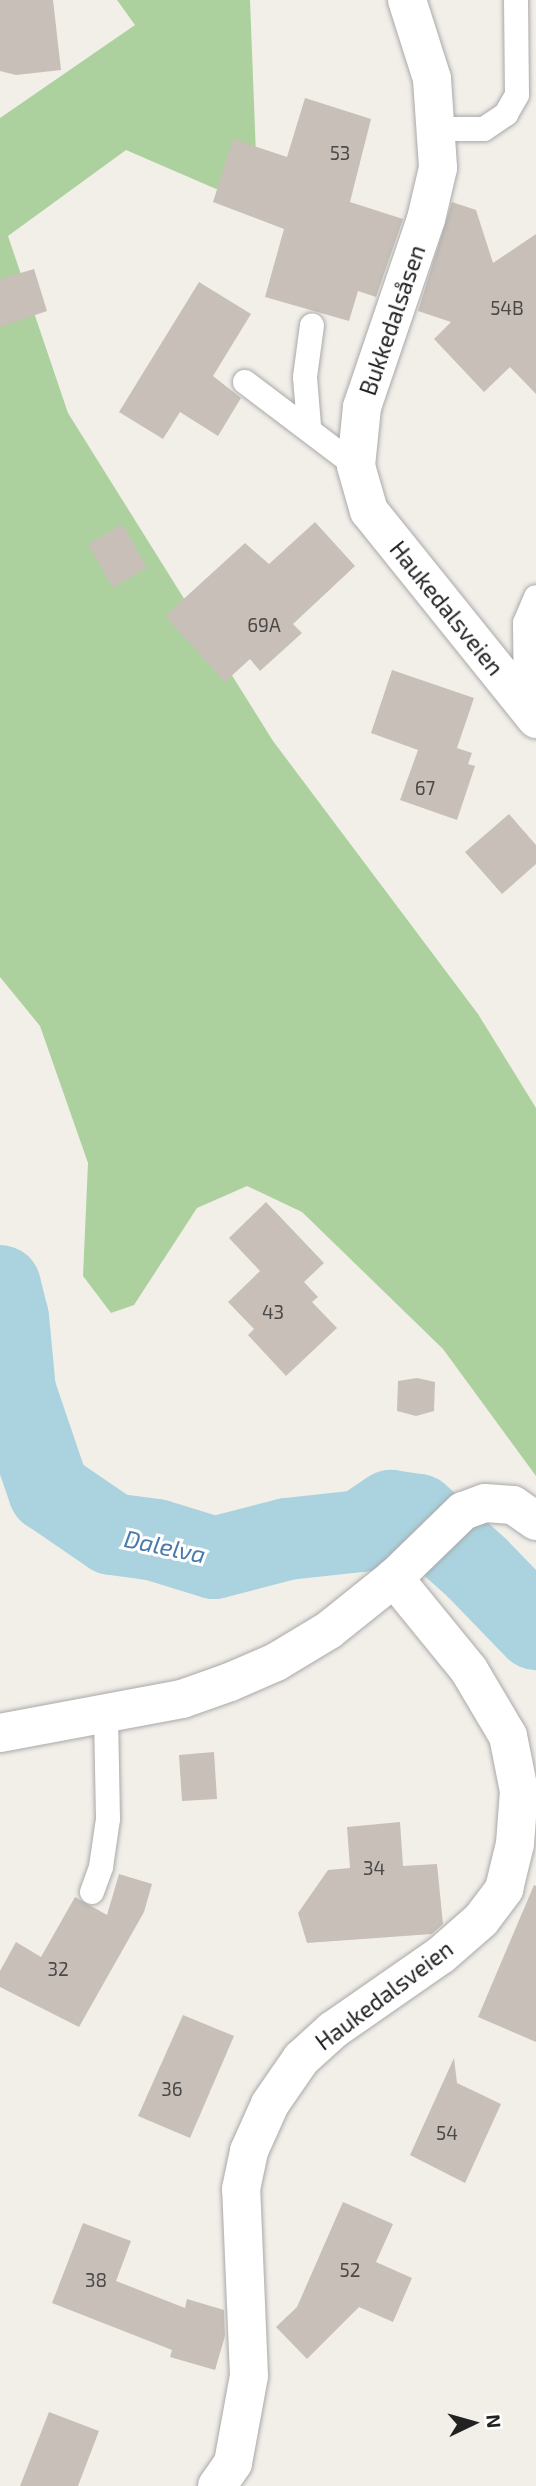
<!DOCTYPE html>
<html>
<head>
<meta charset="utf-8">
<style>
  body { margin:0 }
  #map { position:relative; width:536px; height:2486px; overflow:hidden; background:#f2efe9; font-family:"Exo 2",sans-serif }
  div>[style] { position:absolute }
  .forest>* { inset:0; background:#add19e }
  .river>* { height:82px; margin:-41px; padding:0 41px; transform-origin:41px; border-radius:41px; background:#aad3df }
  .building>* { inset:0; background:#c7bfb8 }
  .roads { filter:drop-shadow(0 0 2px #a9a9a9) drop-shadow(0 0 2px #a9a9a9) }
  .service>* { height:24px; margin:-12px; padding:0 12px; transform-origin:12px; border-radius:12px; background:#fff }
  .minor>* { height:38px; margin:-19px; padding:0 19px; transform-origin:19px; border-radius:19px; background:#fff }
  span { translate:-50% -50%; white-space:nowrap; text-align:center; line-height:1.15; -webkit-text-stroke:6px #fff; paint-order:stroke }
  .number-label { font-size:19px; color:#4b4948 }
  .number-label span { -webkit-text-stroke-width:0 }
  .street-label { font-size:23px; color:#222 }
  .water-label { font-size:24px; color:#4a7aab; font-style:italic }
  .north { position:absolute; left:438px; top:2388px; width:70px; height:70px; -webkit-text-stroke:5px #fff; paint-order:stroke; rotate:85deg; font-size:19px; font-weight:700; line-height:28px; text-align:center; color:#222 }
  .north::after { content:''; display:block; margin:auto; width:24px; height:32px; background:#222; clip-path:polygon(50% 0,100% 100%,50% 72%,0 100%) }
</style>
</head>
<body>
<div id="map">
  <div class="forest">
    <i style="clip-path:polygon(117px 0,250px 0,258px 207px,126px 150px,8px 236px,68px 413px,273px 741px,478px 1014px,536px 1108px,536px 1476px,443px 1349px,302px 1212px,247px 1186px,197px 1208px,134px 1305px,111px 1313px,83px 1276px,88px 1163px,40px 1026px,0 977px,0 118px,135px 25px)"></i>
  </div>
  <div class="river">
    <i style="left:0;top:1286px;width:32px;rotate:76deg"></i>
    <i style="left:8px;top:1317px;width:74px;rotate:84.6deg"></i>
    <i style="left:15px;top:1391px;width:106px;rotate:71.2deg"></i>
    <i style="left:49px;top:1491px;width:76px;rotate:34.3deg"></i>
    <i style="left:112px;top:1534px;width:44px;rotate:7.8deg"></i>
    <i style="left:156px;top:1540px;width:61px;rotate:17.2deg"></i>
    <i style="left:214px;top:1558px;width:75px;rotate:-14.6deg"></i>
    <i style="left:287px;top:1539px;width:74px;rotate:-6.2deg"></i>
    <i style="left:361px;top:1531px;width:36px;rotate:-34deg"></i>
    <i style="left:391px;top:1511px;width:27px;rotate:8deg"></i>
    <i style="left:418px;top:1515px;width:79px;rotate:41.9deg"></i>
    <i style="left:477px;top:1568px;width:85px;rotate:46deg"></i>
  </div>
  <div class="building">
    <i style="clip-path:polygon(0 0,53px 0,61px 70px,16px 75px,0 71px)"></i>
    <i style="clip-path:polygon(305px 98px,371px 119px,350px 202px,403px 219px,376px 297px,358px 291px,349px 321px,265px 297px,284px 229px,213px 202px,233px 139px,287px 157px)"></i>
    <i style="clip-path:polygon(452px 202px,476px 210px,493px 263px,536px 234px,536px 394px,510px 367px,484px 392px,434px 339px,451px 322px,418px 311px)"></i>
    <i style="clip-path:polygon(34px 269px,47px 311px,0 327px,0 279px)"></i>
    <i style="clip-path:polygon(199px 282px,251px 314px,213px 376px,241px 398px,218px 436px,180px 412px,163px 439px,119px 412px)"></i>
    <i style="clip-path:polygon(315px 522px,355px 566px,293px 624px,302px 633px,260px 671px,250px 659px,225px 682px,165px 616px,245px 543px,269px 564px)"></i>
    <i style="clip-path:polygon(122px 524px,147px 567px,113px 588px,88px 544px)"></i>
    <i style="clip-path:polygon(392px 670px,474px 698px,457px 748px,472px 753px,468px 764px,475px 766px,457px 820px,400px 800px,418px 750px,371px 733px)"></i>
    <i style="clip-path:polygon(509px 814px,536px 845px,536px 864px,502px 894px,465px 852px)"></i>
    <i style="clip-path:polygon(266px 1202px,324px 1263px,304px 1282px,318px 1297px,312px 1302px,337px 1328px,286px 1376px,248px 1335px,254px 1329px,228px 1302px,260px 1271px,229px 1238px)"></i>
    <i style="clip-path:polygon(417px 1378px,435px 1382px,434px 1411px,416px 1416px,397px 1411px,398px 1381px)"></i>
    <i style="clip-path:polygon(214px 1752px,217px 1799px,182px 1801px,179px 1755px)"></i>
    <i style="clip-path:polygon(400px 1822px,403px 1866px,437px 1864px,443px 1924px,432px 1934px,307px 1943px,298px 1913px,328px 1870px,350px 1868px,347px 1827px)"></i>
    <i style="clip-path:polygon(119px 1874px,152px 1884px,144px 1912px,79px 2027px,0 1987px,0 1971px,16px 1942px,41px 1957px,75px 1897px,107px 1915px)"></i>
    <i style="clip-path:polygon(534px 1885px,536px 1886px,536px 2042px,478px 2017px)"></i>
    <i style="clip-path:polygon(183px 2015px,234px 2036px,190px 2138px,138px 2116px)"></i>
    <i style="clip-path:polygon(454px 2058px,457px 2083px,501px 2104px,465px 2183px,410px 2155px)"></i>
    <i style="clip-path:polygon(343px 2202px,393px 2224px,376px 2262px,412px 2278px,393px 2322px,359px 2307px,307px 2359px,276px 2327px,297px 2307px)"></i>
    <i style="clip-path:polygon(83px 2223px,131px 2241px,116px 2281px,185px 2308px,187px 2299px,224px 2310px,225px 2336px,215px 2370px,170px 2357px,172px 2350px,52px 2303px)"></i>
    <i style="clip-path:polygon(49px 2412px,99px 2431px,78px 2486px,20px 2486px)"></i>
  </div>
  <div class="roads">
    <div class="service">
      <i style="left:439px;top:129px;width:45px"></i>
      <i style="left:484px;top:129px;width:27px;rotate:-34deg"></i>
      <i style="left:506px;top:114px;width:22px;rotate:-60deg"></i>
      <i style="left:517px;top:95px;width:95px;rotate:-90.6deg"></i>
      <i style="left:245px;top:382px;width:139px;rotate:37.1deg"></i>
      <i style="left:309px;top:426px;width:49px;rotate:-94.7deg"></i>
      <i style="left:305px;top:377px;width:52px;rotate:-82.3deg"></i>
      <i style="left:526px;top:706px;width:83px;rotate:-90.7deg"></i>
      <i style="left:525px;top:623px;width:28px;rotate:-67deg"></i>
      <i style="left:92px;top:1892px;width:27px;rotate:-70deg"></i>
      <i style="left:101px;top:1867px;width:49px;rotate:-81.7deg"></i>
      <i style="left:108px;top:1819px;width:105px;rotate:-91.1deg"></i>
    </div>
    <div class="minor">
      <i style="left:407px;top:0;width:83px;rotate:72.4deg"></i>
      <i style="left:432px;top:79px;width:89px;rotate:86.1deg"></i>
      <i style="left:438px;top:168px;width:52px;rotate:103.2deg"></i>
      <i style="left:426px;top:219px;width:199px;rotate:108.8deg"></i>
      <i style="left:362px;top:407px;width:59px;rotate:95.8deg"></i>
      <i style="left:356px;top:466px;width:47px;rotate:73.9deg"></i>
      <i style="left:369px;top:511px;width:267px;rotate:51.2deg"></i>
      <i style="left:0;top:1733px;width:185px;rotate:-10.6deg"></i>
      <i style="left:182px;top:1699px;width:51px;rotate:-19.5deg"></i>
      <i style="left:230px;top:1682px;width:50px;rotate:-23.5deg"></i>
      <i style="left:276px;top:1662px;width:62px;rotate:-31.1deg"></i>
      <i style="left:329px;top:1630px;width:83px;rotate:-38.7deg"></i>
      <i style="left:394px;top:1578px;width:96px;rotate:-44.2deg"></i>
      <i style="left:463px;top:1511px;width:23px;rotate:-20deg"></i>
      <i style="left:485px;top:1503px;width:28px;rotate:4deg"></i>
      <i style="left:513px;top:1505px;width:28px;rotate:35deg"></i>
      <i style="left:217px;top:2486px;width:28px;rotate:-55deg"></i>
      <i style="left:233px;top:2463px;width:88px;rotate:-79.6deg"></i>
      <i style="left:249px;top:2376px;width:187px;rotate:-92.4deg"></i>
      <i style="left:241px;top:2189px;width:39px;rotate:-78deg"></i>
      <i style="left:249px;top:2151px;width:51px;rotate:-65.9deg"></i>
      <i style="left:270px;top:2104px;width:55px;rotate:-55.4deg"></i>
      <i style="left:301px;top:2059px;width:43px;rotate:-42.2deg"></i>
      <i style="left:333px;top:2030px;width:131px;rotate:-34.8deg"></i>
      <i style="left:441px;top:1955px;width:53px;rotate:-41.2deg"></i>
      <i style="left:481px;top:1920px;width:39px;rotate:-53deg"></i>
      <i style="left:504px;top:1889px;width:46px;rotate:-76.3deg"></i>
      <i style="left:515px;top:1844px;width:53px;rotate:-85.7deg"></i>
      <i style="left:519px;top:1791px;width:56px;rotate:-101.3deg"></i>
      <i style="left:508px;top:1736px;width:77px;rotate:-120.6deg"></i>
      <i style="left:469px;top:1670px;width:119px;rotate:-129.2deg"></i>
    </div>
  </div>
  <div class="number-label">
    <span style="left:340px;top:153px">53</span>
    <span style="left:507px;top:308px">54B</span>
    <span style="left:264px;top:625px">69A</span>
    <span style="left:425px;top:788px">67</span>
    <span style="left:273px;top:1312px">43</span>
    <span style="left:374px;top:1868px">34</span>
    <span style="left:58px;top:1969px">32</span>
    <span style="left:172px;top:2089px">36</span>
    <span style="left:447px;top:2133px">54</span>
    <span style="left:350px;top:2270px">52</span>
    <span style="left:96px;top:2280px">38</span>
  </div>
  <div class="street-label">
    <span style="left:392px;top:320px;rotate:-71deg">Bukkedalsåsen</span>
    <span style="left:447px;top:608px;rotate:51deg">Haukedalsveien</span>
    <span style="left:384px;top:1995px;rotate:-37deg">Haukedalsveien</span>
  </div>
  <div class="water-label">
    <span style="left:165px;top:1546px;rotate:12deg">Dalelva</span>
  </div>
  <div class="north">N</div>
</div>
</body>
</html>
